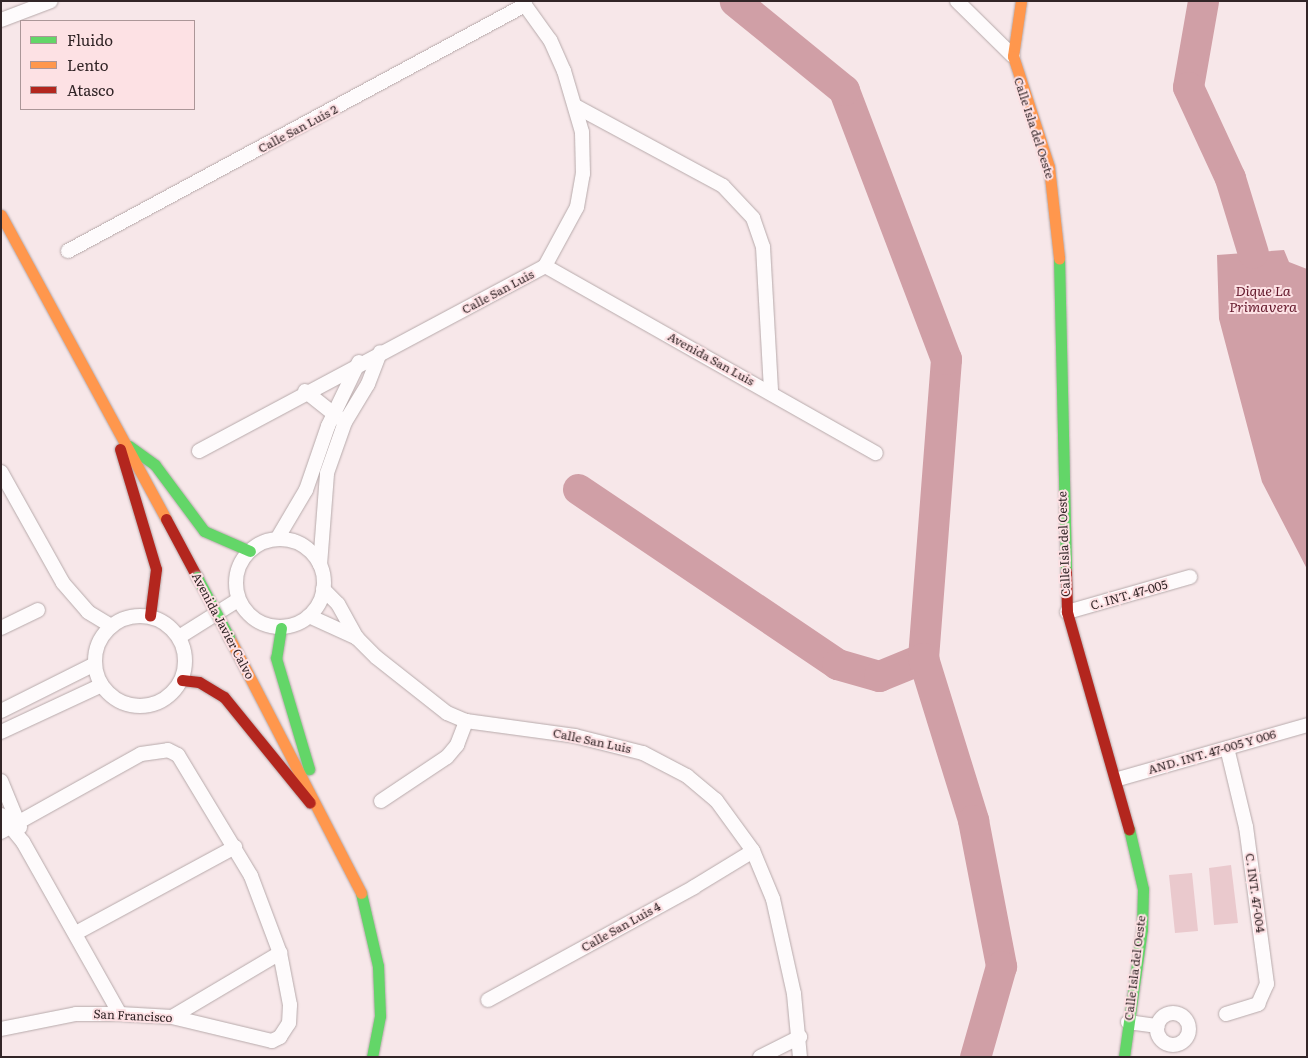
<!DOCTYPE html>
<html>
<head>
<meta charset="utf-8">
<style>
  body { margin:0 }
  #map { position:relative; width:1308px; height:1058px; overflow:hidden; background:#f7e7e9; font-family:Literata,serif }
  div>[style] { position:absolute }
  .green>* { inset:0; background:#eac9cd }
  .water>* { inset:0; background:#d09fa6 }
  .river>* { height:31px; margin:-15.5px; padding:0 15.5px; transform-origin:15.5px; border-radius:15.5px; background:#d09fa6 }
  .roads { filter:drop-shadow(0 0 1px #b7aaab) drop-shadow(0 0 1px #b7aaab) }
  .street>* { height:14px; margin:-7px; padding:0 7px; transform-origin:7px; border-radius:7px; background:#fefbfc }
  .street>.ring { margin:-7px; padding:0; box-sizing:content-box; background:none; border:14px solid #fefbfc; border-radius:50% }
  .fast>* { height:11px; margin:-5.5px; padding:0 5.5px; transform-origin:5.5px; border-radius:5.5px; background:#63d668 }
  .slow>* { height:11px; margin:-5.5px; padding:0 5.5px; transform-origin:5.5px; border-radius:5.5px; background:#ff974d }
  .jam>* { height:11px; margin:-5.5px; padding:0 5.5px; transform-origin:5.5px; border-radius:5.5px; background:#b3261e }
  .bridges { filter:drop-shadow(0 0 1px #b7aaab) drop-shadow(0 0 1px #b7aaab) }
  .fast-bridge>* { height:11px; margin:-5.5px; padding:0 5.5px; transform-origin:5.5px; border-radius:5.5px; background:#63d668 }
  span { translate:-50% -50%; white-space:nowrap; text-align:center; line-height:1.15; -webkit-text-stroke:4px #fde1e4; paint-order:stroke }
  .street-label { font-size:12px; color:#322527 }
  .water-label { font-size:14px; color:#63172a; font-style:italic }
  .frame { position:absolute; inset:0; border:2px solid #322527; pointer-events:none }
  .legend { position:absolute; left:20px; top:20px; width:175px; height:90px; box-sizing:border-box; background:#fde1e4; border:1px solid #ac9698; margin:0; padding:6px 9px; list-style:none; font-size:15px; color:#322527 }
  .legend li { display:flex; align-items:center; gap:10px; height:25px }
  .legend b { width:25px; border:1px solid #ac9698 }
</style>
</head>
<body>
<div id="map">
  <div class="green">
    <i style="clip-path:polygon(1231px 865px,1238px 923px,1214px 925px,1209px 868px)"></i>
    <i style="clip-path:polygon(1192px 873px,1198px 931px,1175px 933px,1169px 875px)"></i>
  </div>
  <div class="water">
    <i style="clip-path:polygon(1284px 250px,1289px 262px,1307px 269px,1307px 569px,1262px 482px,1219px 319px,1217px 255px)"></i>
  </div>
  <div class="river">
    <i style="left:1203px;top:1px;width:87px;rotate:99.9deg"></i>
    <i style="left:1188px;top:87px;width:100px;rotate:65.2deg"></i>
    <i style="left:1230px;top:178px;width:78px;rotate:73deg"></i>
    <i style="left:578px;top:489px;width:313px;rotate:34deg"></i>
    <i style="left:837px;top:664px;width:44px;rotate:15.9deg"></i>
    <i style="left:879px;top:676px;width:48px;rotate:-22.2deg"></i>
    <i style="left:923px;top:658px;width:300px;rotate:-85.6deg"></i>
    <i style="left:946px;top:359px;width:288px;rotate:-110.8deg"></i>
    <i style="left:844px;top:90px;width:141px;rotate:-140.8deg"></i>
    <i style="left:923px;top:658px;width:170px;rotate:72.8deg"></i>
    <i style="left:973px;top:820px;width:149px;rotate:79.1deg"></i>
    <i style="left:1001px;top:966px;width:95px;rotate:105.9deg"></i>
  </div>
  <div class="roads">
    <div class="street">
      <i style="left:957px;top:1px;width:78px;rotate:44.5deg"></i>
      <i style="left:1px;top:20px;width:53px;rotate:-20.8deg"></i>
      <i style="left:577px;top:107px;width:166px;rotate:28.4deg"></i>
      <i style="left:723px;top:186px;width:44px;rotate:46.8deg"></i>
      <i style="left:753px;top:218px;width:31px;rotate:71deg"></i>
      <i style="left:763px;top:247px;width:145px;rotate:86.8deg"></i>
      <i style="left:68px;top:251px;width:519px;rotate:-28.29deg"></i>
      <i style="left:545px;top:266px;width:380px;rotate:29.5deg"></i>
      <i style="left:305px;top:391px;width:43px;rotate:38.5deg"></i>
      <i style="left:199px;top:451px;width:392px;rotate:-28.1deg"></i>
      <i style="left:545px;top:266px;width:67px;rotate:-61.5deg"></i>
      <i style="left:577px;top:207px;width:34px;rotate:-80deg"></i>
      <i style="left:583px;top:174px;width:42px;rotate:-91.4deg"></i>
      <i style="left:582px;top:132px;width:64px;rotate:-106.4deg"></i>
      <i style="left:564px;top:71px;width:34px;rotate:-114deg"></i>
      <i style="left:550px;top:40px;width:48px;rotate:-125.7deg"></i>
      <i style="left:1px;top:472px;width:127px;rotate:60.8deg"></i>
      <i style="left:63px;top:583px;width:38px;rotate:49deg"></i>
      <i style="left:88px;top:612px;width:27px;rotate:31deg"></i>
      <i style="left:277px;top:539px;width:57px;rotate:-59.4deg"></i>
      <i style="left:306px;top:490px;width:68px;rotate:-71deg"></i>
      <i style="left:328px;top:426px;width:71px;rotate:-64.2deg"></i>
      <i class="ring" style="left:236px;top:539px;width:74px;height:74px"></i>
      <i style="left:320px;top:565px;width:92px;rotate:-85.6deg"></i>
      <i style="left:327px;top:473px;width:54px;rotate:-70.6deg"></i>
      <i style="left:345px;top:422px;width:44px;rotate:-58.8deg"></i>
      <i style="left:368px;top:384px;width:34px;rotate:-69deg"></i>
      <i style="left:323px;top:589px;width:21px;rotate:45deg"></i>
      <i style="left:338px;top:604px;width:39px;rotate:61deg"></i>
      <i style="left:357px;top:638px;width:27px;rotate:45deg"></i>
      <i style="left:376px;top:657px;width:90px;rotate:38.3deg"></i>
      <i style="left:447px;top:713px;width:21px;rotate:23deg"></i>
      <i style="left:466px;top:721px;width:110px;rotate:7.8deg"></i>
      <i style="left:575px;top:736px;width:70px;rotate:14deg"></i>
      <i style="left:643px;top:753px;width:50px;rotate:27.6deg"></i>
      <i style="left:687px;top:776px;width:38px;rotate:40deg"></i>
      <i style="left:716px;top:800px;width:63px;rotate:54deg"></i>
      <i style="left:753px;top:851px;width:52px;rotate:67.4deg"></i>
      <i style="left:773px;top:899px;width:97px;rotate:77.5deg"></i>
      <i style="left:794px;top:994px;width:63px;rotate:84.6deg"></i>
      <i style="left:1067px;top:612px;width:128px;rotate:-15.9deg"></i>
      <i style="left:309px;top:616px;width:53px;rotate:24.6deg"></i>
      <i class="ring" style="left:95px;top:616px;width:76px;height:76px"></i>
      <i style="left:1px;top:628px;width:41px;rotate:-25.9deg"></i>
      <i style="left:179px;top:637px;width:70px;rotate:-32.1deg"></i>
      <i style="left:1px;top:711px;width:105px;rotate:-26.6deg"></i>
      <i style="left:1px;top:732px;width:111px;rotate:-25deg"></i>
      <i style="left:1118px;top:779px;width:197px;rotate:-15.9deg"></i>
      <i style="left:1px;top:781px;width:50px;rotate:67.6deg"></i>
      <i style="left:381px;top:801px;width:79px;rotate:-33.7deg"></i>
      <i style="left:447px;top:757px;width:16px;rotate:-50deg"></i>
      <i style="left:457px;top:745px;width:26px;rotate:-69deg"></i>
      <i style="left:1px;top:815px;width:35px;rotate:51deg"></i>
      <i style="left:23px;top:842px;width:197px;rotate:60.6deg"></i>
      <i style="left:1px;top:832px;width:160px;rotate:-29.1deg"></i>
      <i style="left:141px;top:754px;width:27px;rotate:-8deg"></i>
      <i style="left:168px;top:750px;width:11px;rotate:27deg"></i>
      <i style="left:178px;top:755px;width:141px;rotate:58.9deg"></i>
      <i style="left:251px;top:876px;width:82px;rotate:69.4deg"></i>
      <i style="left:280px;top:953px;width:53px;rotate:79.1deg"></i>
      <i style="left:290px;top:1005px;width:18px;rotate:93deg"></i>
      <i style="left:289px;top:1023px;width:17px;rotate:123deg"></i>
      <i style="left:280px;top:1037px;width:9px;rotate:153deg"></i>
      <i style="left:272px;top:1041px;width:103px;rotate:-166.5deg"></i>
      <i style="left:172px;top:1017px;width:52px;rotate:-176.7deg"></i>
      <i style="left:120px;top:1014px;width:44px;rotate:180deg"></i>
      <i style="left:76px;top:1014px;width:76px;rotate:168.7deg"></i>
      <i style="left:76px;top:933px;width:181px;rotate:-28.4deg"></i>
      <i style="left:488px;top:1000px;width:235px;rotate:-28.7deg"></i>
      <i style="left:694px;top:887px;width:69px;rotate:-31.4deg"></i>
      <i class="ring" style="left:1157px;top:1013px;width:18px;height:18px"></i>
      <i style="left:1226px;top:1014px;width:34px;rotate:-17deg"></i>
      <i style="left:1258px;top:1004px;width:22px;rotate:-66deg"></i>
      <i style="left:1267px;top:984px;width:158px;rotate:-97.6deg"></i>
      <i style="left:1246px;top:827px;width:81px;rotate:-103.5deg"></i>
      <i style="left:172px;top:1017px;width:126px;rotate:-30.7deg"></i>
      <i style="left:1128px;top:1022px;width:30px;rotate:8deg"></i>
      <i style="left:760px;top:1057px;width:45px;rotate:-26.6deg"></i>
    </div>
    <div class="fast">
      <i style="left:1059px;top:258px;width:313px;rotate:88.7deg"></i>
      <i style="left:129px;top:446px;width:32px;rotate:36deg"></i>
      <i style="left:155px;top:465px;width:82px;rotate:53.4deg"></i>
      <i style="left:204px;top:531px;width:50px;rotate:23.5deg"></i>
      <i style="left:281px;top:628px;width:30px;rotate:99deg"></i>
      <i style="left:276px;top:658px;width:116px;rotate:73.4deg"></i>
      <i style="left:361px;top:893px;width:75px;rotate:76.9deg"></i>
      <i style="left:378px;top:966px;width:50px;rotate:87.7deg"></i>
      <i style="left:380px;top:1016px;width:42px;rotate:101deg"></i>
      <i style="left:1124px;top:1057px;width:129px;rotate:-82deg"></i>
      <i style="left:1142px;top:929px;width:40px;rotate:-88.6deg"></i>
      <i style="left:1143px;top:889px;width:62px;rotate:-103.1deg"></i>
    </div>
    <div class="slow">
      <i style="left:1021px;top:1px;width:56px;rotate:98.3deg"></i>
      <i style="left:1013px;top:56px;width:117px;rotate:72deg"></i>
      <i style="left:1049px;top:167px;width:92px;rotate:83.7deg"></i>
      <i style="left:1px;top:215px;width:346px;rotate:61.5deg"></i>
      <i style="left:229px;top:637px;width:288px;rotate:62.7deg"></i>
    </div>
    <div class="jam">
      <i style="left:120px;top:449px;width:125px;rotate:73.3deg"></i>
      <i style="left:156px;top:569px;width:47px;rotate:97.3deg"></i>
      <i style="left:166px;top:519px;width:66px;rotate:61.9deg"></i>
      <i style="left:1066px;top:571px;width:41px;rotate:88.6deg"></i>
      <i style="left:1067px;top:612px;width:226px;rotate:74.1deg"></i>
      <i style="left:182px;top:680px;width:17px;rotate:7deg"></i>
      <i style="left:199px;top:682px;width:29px;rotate:31deg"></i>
      <i style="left:224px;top:697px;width:136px;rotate:50.9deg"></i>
    </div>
  </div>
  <div class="bridges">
    <div class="fast-bridge">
      <i style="left:197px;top:577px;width:68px;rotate:61.9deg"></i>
    </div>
  </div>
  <div class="street-label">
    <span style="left:1034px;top:128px;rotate:72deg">Calle Isla del Oeste</span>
    <span style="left:298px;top:129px;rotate:-28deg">Calle San Luis 2</span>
    <span style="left:498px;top:292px;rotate:-28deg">Calle San Luis</span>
    <span style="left:711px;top:359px;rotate:29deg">Avenida San Luis</span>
    <span style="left:1064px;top:544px;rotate:-92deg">Calle Isla del Oeste</span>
    <span style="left:1129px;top:595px;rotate:-16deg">C. INT. 47-005</span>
    <span style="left:223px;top:626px;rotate:62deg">Avenida Javier Calvo</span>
    <span style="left:592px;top:741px;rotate:12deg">Calle San Luis</span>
    <span style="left:1212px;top:752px;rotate:-16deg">AND. INT. 47-005 Y 006</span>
    <span style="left:1255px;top:893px;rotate:82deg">C. INT. 47-004</span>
    <span style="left:621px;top:927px;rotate:-29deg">Calle San Luis 4</span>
    <span style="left:1135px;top:968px;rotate:-83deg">Calle Isla del Oeste</span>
    <span style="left:133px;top:1016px;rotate:3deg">San Francisco</span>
  </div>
  <div class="water-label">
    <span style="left:1263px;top:298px">Dique La<br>Primavera</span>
  </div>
  <div class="frame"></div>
  <ul class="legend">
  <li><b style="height:6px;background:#63d668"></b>Fluido</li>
  <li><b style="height:6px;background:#ff974d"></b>Lento</li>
  <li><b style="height:6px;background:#b3261e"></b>Atasco</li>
  </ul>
</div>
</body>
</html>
